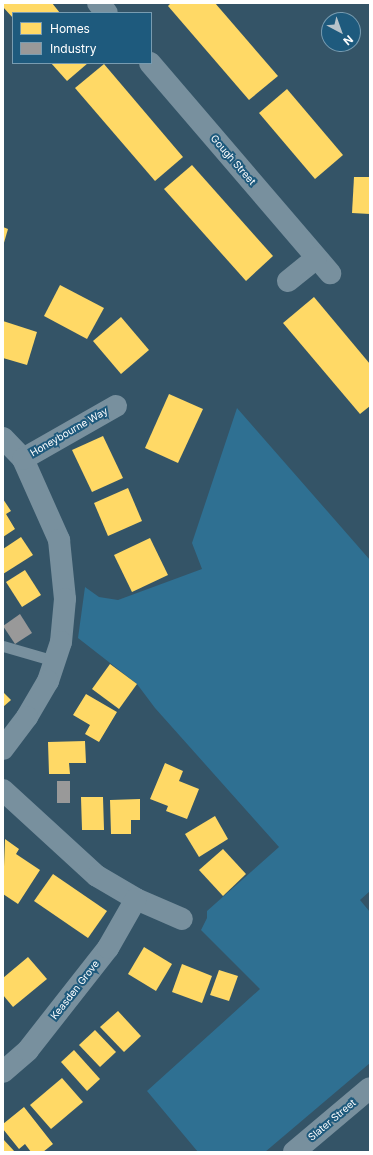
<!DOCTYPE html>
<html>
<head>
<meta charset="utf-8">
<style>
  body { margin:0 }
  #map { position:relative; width:373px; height:1155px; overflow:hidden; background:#345467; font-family:Inter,sans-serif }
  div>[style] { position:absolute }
  .green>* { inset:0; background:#2f7092 }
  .homes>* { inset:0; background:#ffd966 }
  .industry>* { inset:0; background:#999 }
  .lane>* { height:11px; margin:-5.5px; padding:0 5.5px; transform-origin:5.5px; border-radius:5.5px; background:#78909e }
  .street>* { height:22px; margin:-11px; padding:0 11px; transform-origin:11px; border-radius:11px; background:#78909e }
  span { translate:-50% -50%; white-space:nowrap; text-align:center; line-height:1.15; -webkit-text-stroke:4px #1e5a7d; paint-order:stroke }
  .street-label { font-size:10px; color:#fff }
  .frame { position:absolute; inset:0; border:4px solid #fff; pointer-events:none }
  .legend { position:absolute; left:12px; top:12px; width:140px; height:52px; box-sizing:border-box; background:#1e5a7d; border:1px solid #789cb1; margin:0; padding:5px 7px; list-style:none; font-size:12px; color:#fff }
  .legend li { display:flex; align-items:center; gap:8px; height:20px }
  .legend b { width:20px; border:1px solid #789cb1 }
  .north { position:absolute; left:321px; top:12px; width:40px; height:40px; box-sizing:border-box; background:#1e5a7d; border:1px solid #789cb1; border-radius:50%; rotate:139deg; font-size:11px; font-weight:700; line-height:16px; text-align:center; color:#fff }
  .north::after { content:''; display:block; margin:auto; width:14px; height:18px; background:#b8c3ca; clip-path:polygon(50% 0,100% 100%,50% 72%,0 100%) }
</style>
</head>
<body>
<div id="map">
  <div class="green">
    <i style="clip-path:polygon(237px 408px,370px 560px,370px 891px,360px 900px,370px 912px,370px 1063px,265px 1152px,198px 1152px,147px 1091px,260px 989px,201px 930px,207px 918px,207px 911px,279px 847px,155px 708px,137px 684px,78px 638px,85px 587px,99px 597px,118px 600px,202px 569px,192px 543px)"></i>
  </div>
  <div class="homes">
    <i style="clip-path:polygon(3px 3px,52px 3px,60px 13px,13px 13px,13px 18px,3px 7px)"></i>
    <i style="clip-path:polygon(171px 3px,215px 3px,278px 76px,249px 100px,168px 6px)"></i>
    <i style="clip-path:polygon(51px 63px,88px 63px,67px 81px)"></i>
    <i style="clip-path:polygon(104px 64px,183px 157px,155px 181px,75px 88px)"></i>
    <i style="clip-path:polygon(287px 89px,343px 155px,315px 179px,259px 113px)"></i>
    <i style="clip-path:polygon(192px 165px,273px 256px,246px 281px,164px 189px)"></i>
    <i style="clip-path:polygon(354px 177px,370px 177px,370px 214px,352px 213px)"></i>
    <i style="clip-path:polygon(3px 227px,8px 229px,3px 246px)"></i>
    <i style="clip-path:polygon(60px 285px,104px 308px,87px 339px,44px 316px)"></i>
    <i style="clip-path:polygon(314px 297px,370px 364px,370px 406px,360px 414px,283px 323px)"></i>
    <i style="clip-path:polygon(121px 317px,149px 350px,121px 374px,93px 341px)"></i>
    <i style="clip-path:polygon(3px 321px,37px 332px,27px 365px,3px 358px)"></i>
    <i style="clip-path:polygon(169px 394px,203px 409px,178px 463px,145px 448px)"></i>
    <i style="clip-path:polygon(103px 436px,123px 478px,92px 492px,72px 450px)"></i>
    <i style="clip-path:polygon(128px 488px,142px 521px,108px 536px,94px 503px)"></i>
    <i style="clip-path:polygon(3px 499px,11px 511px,6px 514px,15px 529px,3px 537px)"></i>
    <i style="clip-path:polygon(21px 537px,33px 555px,3px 574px,3px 549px)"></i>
    <i style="clip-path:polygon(150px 538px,168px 575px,132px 592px,114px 555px)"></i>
    <i style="clip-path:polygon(25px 570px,41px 595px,22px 607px,6px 582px)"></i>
    <i style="clip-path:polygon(110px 664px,137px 684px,119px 709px,92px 689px)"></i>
    <i style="clip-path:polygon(3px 692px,11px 700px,3px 707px)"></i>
    <i style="clip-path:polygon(86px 694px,117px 712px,99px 742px,85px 734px,90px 725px,73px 715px)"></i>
    <i style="clip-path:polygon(85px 741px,86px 763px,69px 763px,70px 774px,49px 774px,48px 742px)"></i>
    <i style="clip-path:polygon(165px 763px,183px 771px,179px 781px,199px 789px,187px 819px,166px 811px,168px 806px,150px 799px)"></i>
    <i style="clip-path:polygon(81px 797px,103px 797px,104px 830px,82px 830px)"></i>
    <i style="clip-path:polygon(140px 799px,140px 820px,131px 820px,131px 834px,111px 834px,110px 800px)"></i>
    <i style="clip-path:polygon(215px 816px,228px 839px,199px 857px,185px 834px)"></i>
    <i style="clip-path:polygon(5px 839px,19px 849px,16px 854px,40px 870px,18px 904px,3px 894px)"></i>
    <i style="clip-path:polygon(223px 849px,246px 874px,223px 896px,199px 870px)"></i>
    <i style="clip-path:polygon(53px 874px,107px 911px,88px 938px,34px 901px)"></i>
    <i style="clip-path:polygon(144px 947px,172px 964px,156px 991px,128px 974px)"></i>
    <i style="clip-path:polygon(28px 957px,47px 979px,13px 1007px,3px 995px,3px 978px)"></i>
    <i style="clip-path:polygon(182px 964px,212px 976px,202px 1003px,172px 992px)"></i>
    <i style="clip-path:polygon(219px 970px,238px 976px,229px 1001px,210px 995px)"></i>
    <i style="clip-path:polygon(118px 1011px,141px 1036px,124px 1052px,100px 1027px)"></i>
    <i style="clip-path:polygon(95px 1030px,116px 1052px,100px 1067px,79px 1045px)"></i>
    <i style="clip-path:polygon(74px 1050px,100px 1079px,87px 1091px,61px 1062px)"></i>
    <i style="clip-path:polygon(62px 1078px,83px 1102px,51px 1129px,30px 1105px)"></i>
    <i style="clip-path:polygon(24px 1107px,53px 1144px,43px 1152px,31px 1152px,25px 1144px,19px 1149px,3px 1129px,3px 1124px)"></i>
    <i style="clip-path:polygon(3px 1139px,15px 1152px,3px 1152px)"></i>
  </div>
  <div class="industry">
    <i style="clip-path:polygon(20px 614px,32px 633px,15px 644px,3px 626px)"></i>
    <i style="clip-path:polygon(57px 781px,70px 781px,70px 803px,57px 803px)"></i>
  </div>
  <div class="lane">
    <i style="left:3px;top:646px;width:54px;rotate:16.1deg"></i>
  </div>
  <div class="street">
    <i style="left:98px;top:3px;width:13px;rotate:48deg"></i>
    <i style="left:150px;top:63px;width:277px;rotate:49.4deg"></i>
    <i style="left:288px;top:281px;width:36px;rotate:-39deg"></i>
    <i style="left:3px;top:438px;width:29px;rotate:46deg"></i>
    <i style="left:23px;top:459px;width:89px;rotate:66deg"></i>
    <i style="left:59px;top:540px;width:59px;rotate:84.2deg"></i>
    <i style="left:65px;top:599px;width:43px;rotate:95.3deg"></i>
    <i style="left:61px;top:642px;width:41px;rotate:108.4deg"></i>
    <i style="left:48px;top:681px;width:42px;rotate:120.3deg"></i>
    <i style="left:27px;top:717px;width:40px;rotate:127deg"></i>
    <i style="left:23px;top:459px;width:107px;rotate:-29.7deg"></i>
    <i style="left:3px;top:790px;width:127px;rotate:42.5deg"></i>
    <i style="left:97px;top:876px;width:45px;rotate:30.5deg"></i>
    <i style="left:136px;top:899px;width:50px;rotate:23.5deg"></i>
    <i style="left:3px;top:1072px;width:33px;rotate:-41deg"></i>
    <i style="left:28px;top:1050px;width:130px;rotate:-51.9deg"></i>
    <i style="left:108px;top:948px;width:56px;rotate:-60.3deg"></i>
    <i style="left:294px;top:1152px;width:99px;rotate:-40.1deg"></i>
  </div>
  <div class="street-label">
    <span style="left:233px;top:160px;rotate:49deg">Gough Street</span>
    <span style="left:69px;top:432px;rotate:-30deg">Honeybourne Way</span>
    <span style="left:75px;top:990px;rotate:-52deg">Keasden Grove</span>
    <span style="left:332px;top:1120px;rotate:-40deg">Slater Street</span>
  </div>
  <div class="frame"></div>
  <ul class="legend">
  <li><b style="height:11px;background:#ffd966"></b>Homes</li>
  <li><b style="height:11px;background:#999"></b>Industry</li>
  </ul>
  <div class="north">N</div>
</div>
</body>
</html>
